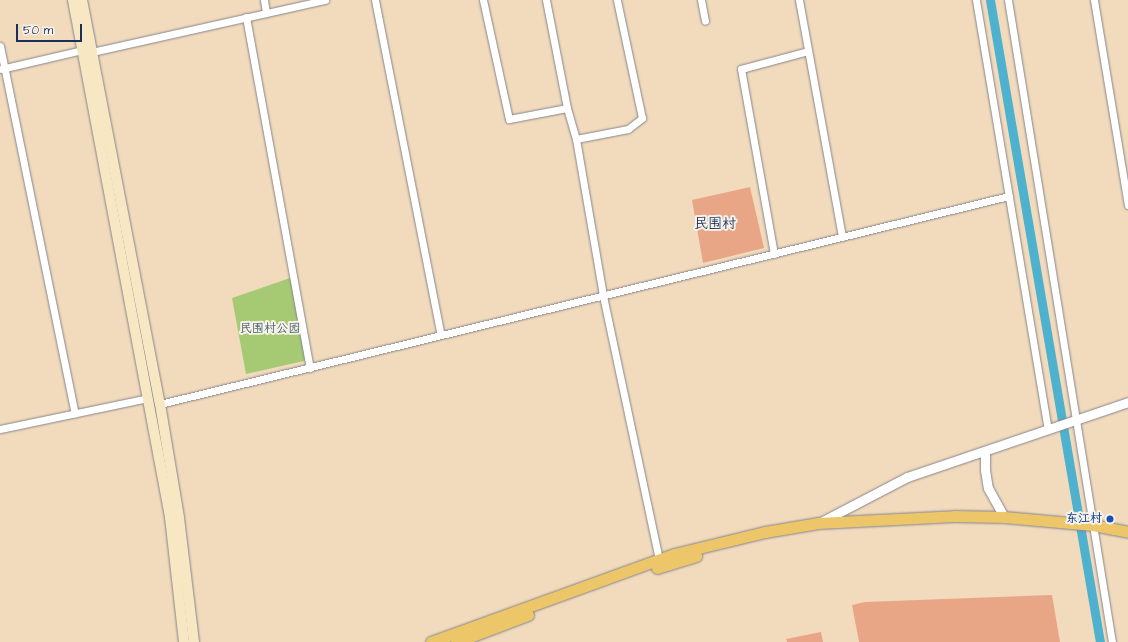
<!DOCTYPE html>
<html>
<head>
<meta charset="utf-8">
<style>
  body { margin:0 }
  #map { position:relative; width:1128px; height:642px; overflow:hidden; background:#f2dbbc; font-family:"Architects Daughter","LXGW WenKai TC",sans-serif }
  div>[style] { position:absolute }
  .green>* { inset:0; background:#a6ca74 }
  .canal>* { height:9px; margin:-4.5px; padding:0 4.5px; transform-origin:4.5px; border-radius:4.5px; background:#4eb1cd }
  .building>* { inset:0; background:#e8a686 }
  .roads { filter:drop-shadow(0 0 1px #86858d) drop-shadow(0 0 1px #86858d) }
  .minor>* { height:7px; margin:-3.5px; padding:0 3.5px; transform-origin:3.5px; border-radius:3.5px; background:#fff }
  .tertiary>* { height:9px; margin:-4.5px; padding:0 4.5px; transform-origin:4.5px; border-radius:4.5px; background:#fff }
  .secondary>* { height:10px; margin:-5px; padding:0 5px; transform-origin:5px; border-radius:5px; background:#f7e8c3 }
  .primary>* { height:11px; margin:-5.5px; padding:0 5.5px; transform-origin:5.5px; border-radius:5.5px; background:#ecc669 }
  .dots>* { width:11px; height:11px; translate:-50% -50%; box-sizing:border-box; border:2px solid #f7f3e8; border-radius:50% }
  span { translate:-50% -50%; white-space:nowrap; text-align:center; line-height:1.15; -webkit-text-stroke:4px #f7f3e8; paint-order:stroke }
  .park-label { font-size:12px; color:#3e5664 }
  .transit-label { font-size:12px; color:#164399; font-weight:700 }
  .right { translate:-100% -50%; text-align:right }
  .quarter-label { font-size:14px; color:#1b2f5e }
  .scale { position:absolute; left:16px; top:24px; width:66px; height:18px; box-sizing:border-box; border:2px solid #1b2f5e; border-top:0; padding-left:5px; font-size:12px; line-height:14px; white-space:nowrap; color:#1b2f5e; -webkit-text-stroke:3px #f7f3e8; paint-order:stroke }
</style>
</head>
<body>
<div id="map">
  <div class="green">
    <i style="clip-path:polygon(293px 277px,308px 360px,246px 374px,232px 298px)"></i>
  </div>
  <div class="canal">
    <i style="left:990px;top:0;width:651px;rotate:80.28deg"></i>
  </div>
  <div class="building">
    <i style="clip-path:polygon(750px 187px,764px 248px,703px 263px,692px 200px)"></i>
    <i style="clip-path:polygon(1052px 595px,1060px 642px,859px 642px,852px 605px,865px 602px)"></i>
    <i style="clip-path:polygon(821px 632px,823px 642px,787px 642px,786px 639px)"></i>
  </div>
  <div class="roads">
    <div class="minor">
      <i style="left:264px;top:0;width:13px;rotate:81deg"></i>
      <i style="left:375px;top:0;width:341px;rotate:78.9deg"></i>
      <i style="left:483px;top:0;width:122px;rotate:77.7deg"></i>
      <i style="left:509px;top:119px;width:59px;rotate:-10.7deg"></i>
      <i style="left:546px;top:0;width:110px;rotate:79deg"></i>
      <i style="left:567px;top:108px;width:32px;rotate:74deg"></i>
      <i style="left:576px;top:139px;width:159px;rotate:80.2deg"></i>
      <i style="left:603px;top:296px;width:270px;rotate:78deg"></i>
      <i style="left:701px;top:0;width:21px;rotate:79deg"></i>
      <i style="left:799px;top:0;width:241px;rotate:79.7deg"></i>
      <i style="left:976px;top:0;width:435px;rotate:80.5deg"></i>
      <i style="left:1008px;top:0;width:650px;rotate:80.8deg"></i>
      <i style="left:1094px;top:0;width:208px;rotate:80.6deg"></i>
      <i style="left:246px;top:17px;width:357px;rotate:79.7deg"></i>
      <i style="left:0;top:46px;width:375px;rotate:78.5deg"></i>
      <i style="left:92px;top:52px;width:239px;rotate:-12.6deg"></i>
      <i style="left:1px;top:69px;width:83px;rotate:-13.2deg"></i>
      <i style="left:576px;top:139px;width:53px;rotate:-10.9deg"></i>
      <i style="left:628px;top:129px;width:18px;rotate:-38deg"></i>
      <i style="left:642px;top:118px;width:121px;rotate:-102deg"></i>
      <i style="left:774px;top:254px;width:188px;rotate:-100.1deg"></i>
      <i style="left:741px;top:69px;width:69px;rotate:-15deg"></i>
      <i style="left:160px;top:404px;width:874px;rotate:-13.77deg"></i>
      <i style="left:0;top:429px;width:151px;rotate:-11.8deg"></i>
    </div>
    <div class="tertiary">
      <i style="left:985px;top:451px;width:19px;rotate:90deg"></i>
      <i style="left:985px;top:470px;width:18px;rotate:81deg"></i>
      <i style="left:988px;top:488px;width:33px;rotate:61deg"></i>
      <i style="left:821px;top:522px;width:97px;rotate:-27.6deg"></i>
      <i style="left:907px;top:477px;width:233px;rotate:-18.7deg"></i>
    </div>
    <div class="secondary">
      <i style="left:73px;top:0;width:526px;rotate:79.37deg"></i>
      <i style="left:170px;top:517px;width:126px;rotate:83.6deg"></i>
      <i style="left:82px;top:0;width:411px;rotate:79.1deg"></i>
      <i style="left:160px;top:404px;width:116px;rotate:80.5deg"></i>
      <i style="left:179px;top:518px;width:125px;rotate:83.1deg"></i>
    </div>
    <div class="primary">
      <i style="left:657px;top:568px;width:41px;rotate:-17.1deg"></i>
      <i style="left:431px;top:642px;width:258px;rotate:-19.9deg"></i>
      <i style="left:674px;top:554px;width:94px;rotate:-13.6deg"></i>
      <i style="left:765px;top:532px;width:54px;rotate:-9.6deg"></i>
      <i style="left:818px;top:523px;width:136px;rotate:-2.9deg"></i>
      <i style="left:954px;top:516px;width:50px;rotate:1.1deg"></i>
      <i style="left:1004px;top:517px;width:89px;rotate:5.1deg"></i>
      <i style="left:1093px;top:525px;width:36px;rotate:11deg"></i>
      <i style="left:456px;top:642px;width:77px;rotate:-20.6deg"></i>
    </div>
  </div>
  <div class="dots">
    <i style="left:1110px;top:519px;background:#1a4fb4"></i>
  </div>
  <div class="park-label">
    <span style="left:270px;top:329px">民围村公园</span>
  </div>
  <div class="transit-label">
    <span class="right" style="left:1102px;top:519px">东江村</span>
  </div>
  <div class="quarter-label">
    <span style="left:715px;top:224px">民围村</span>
  </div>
  <div class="scale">50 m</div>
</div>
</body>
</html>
